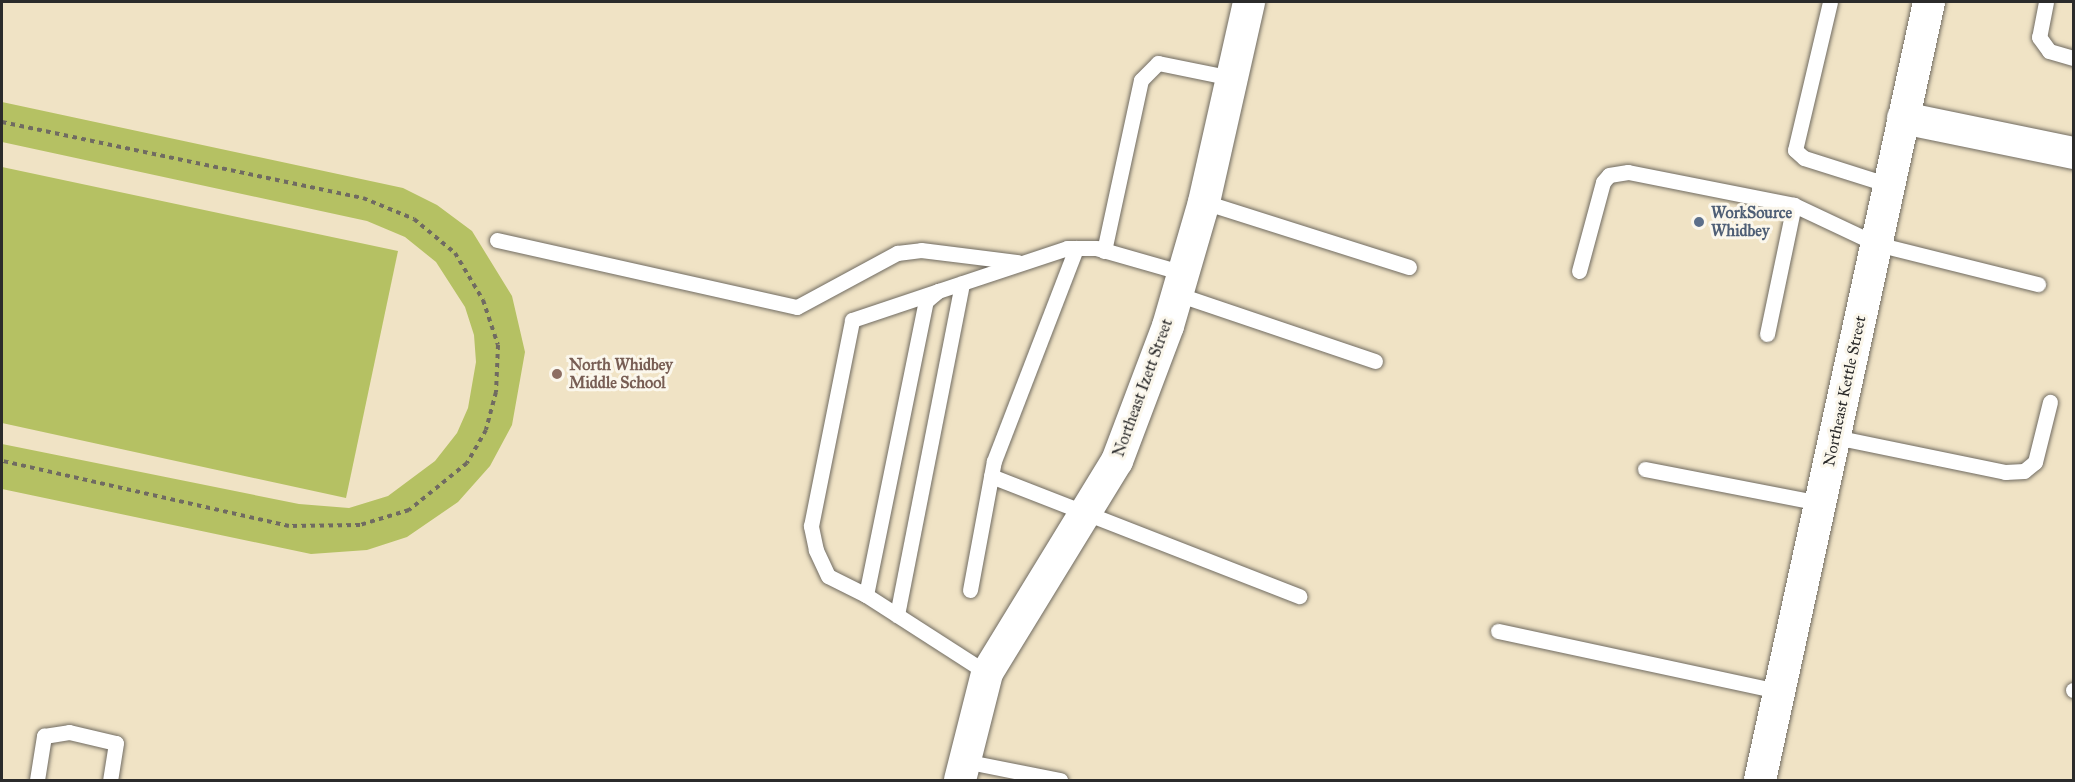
<!DOCTYPE html>
<html>
<head>
<meta charset="utf-8">
<style>
  body { margin:0 }
  #map { position:relative; width:2075px; height:782px; overflow:hidden; background:#f0e3c5; font-family:"IM FELL Great Primer",serif }
  div>[style] { position:absolute }
  .green>* { inset:0; background:#b5c163 }
  .path>* { height:4px; margin-top:-2px; transform-origin:0; background:repeating-linear-gradient(90deg,#706b61 0 4.5px,transparent 0 9px) }
  .roads { filter:drop-shadow(0 0 2px #706b61) drop-shadow(0 0 2px #706b61) }
  .service>* { height:15px; margin:-7.5px; padding:0 7.5px; transform-origin:7.5px; border-radius:7.5px; background:#fff }
  .minor>* { height:32px; margin:-16px; padding:0 16px; transform-origin:16px; border-radius:16px; background:#fff }
  .dots>* { width:16px; height:16px; translate:-50% -50%; box-sizing:border-box; border:3px solid #fbf7ec; border-radius:50% }
  span { translate:-50% -50%; white-space:nowrap; text-align:center; line-height:1.15; -webkit-text-stroke:6px #fbf7ec; paint-order:stroke }
  .service-label { font-size:16px; color:#4e5e75; font-weight:700 }
  .left { translate:0 -50%; text-align:left }
  .education-label { font-size:16px; color:#785e54; font-weight:700 }
  .street-label { font-size:16px; color:#2b2b2b }
  .frame { position:absolute; inset:0; border:3px solid #2b2b2b; pointer-events:none }
</style>
</head>
<body>
<div id="map">
  <div class="green">
    <i style="clip-path:polygon(2px 102px,403px 188px,437px 205px,472px 231px,512px 296px,525px 352px,512px 425px,490px 466px,458px 502px,407px 537px,367px 550px,311px 554px,2px 489px,2px 444px,299px 504px,349px 508px,388px 496px,435px 461px,457px 433px,468px 408px,476px 362px,474px 335px,465px 307px,436px 262px,405px 237px,367px 221px,2px 142px)"></i>
    <i style="clip-path:polygon(2px 167px,398px 251px,346px 498px,2px 423px)"></i>
  </div>
  <div class="path">
    <i style="left:2px;top:122px;width:369px;rotate:11.9deg"></i>
    <i style="left:363px;top:198px;width:55px;rotate:22.4deg"></i>
    <i style="left:414px;top:219px;width:53px;rotate:39.7deg"></i>
    <i style="left:455px;top:253px;width:55px;rotate:59.2deg"></i>
    <i style="left:483px;top:300px;width:47px;rotate:71.6deg"></i>
    <i style="left:498px;top:345px;width:47px;rotate:92.4deg"></i>
    <i style="left:496px;top:392px;width:39px;rotate:105deg"></i>
    <i style="left:486px;top:430px;width:38px;rotate:120deg"></i>
    <i style="left:467px;top:463px;width:75px;rotate:141deg"></i>
    <i style="left:409px;top:510px;width:51px;rotate:163deg"></i>
    <i style="left:360px;top:525px;width:71px;rotate:179.2deg"></i>
    <i style="left:289px;top:526px;width:294px;rotate:-167.2deg"></i>
  </div>
  <div class="roads">
    <div class="service">
      <i style="left:1830px;top:2px;width:152px;rotate:103.3deg"></i>
      <i style="left:1795px;top:150px;width:12px;rotate:42deg"></i>
      <i style="left:1804px;top:158px;width:89px;rotate:17.6deg"></i>
      <i style="left:2046px;top:2px;width:36px;rotate:101deg"></i>
      <i style="left:2039px;top:37px;width:17px;rotate:54deg"></i>
      <i style="left:2049px;top:51px;width:26px;rotate:16deg"></i>
      <i style="left:1204px;top:202px;width:215px;rotate:17.6deg"></i>
      <i style="left:497px;top:240px;width:307px;rotate:12.6deg"></i>
      <i style="left:797px;top:307px;width:114px;rotate:-28.4deg"></i>
      <i style="left:897px;top:253px;width:24px;rotate:-7deg"></i>
      <i style="left:921px;top:250px;width:98px;rotate:7.1deg"></i>
      <i style="left:1104px;top:251px;width:175px;rotate:-77.8deg"></i>
      <i style="left:1141px;top:80px;width:24px;rotate:-45deg"></i>
      <i style="left:1158px;top:63px;width:76px;rotate:11.5deg"></i>
      <i style="left:1579px;top:271px;width:92px;rotate:-74.9deg"></i>
      <i style="left:1603px;top:182px;width:9px;rotate:-49deg"></i>
      <i style="left:1609px;top:175px;width:19px;rotate:-9deg"></i>
      <i style="left:1628px;top:172px;width:169px;rotate:11.2deg"></i>
      <i style="left:1794px;top:205px;width:92px;rotate:25.2deg"></i>
      <i style="left:1877px;top:244px;width:166px;rotate:14deg"></i>
      <i style="left:1177px;top:294px;width:209px;rotate:18.7deg"></i>
      <i style="left:1767px;top:334px;width:132px;rotate:-78.2deg"></i>
      <i style="left:1835px;top:437px;width:174px;rotate:11.6deg"></i>
      <i style="left:2005px;top:472px;width:19px;rotate:-3deg"></i>
      <i style="left:2024px;top:471px;width:14px;rotate:-39deg"></i>
      <i style="left:2035px;top:462px;width:62px;rotate:-76deg"></i>
      <i style="left:1645px;top:469px;width:178px;rotate:11deg"></i>
      <i style="left:991px;top:476px;width:331px;rotate:21.3deg"></i>
      <i style="left:970px;top:590px;width:131px;rotate:-79.5deg"></i>
      <i style="left:994px;top:461px;width:228px;rotate:-68.9deg"></i>
      <i style="left:866px;top:595px;width:42px;rotate:-153.4deg"></i>
      <i style="left:828px;top:576px;width:29px;rotate:-115deg"></i>
      <i style="left:816px;top:550px;width:25px;rotate:-102deg"></i>
      <i style="left:811px;top:526px;width:210px;rotate:-78.7deg"></i>
      <i style="left:852px;top:320px;width:88px;rotate:-18.6deg"></i>
      <i style="left:897px;top:615px;width:338px;rotate:-78.9deg"></i>
      <i style="left:1498px;top:631px;width:287px;rotate:12.1deg"></i>
      <i style="left:987px;top:673px;width:144px;rotate:-147.2deg"></i>
      <i style="left:866px;top:595px;width:300px;rotate:-78.5deg"></i>
      <i style="left:926px;top:301px;width:16px;rotate:-40deg"></i>
      <i style="left:938px;top:291px;width:136px;rotate:-18.4deg"></i>
      <i style="left:1067px;top:248px;width:29px"></i>
      <i style="left:1096px;top:248px;width:91px;rotate:16deg"></i>
      <i style="left:2073px;top:690px;width:1px"></i>
      <i style="left:964px;top:761px;width:98px;rotate:11.2deg"></i>
      <i style="left:37px;top:780px;width:45px;rotate:-81deg"></i>
      <i style="left:44px;top:736px;width:25px;rotate:-9deg"></i>
      <i style="left:69px;top:732px;width:48px;rotate:13.2deg"></i>
      <i style="left:116px;top:743px;width:37px;rotate:99deg"></i>
    </div>
    <div class="minor">
      <i style="left:1903px;top:118px;width:175px;rotate:11.6deg"></i>
      <i style="left:960px;top:780px;width:110px;rotate:-75.8deg"></i>
      <i style="left:987px;top:673px;width:249px;rotate:-58.5deg"></i>
      <i style="left:1117px;top:461px;width:144px;rotate:-69.3deg"></i>
      <i style="left:1168px;top:326px;width:129px;rotate:-73.8deg"></i>
      <i style="left:1204px;top:202px;width:205px;rotate:-77.3deg"></i>
      <i style="left:1760px;top:780px;width:796px;rotate:-77.74deg"></i>
    </div>
  </div>
  <div class="dots">
    <i style="left:1699px;top:222px;background:#5c6f8a"></i>
    <i style="left:557px;top:374px;background:#8d6e63"></i>
  </div>
  <div class="service-label">
    <span class="left" style="left:1711px;top:222px">WorkSource<br>Whidbey</span>
  </div>
  <div class="education-label">
    <span class="left" style="left:569px;top:374px">North Whidbey<br>Middle School</span>
  </div>
  <div class="street-label">
    <span style="left:1143px;top:388px;rotate:-70deg">Northeast Izett Street</span>
    <span style="left:1845px;top:391px;rotate:-78deg">Northeast Kettle Street</span>
  </div>
  <div class="frame"></div>
</div>
</body>
</html>
